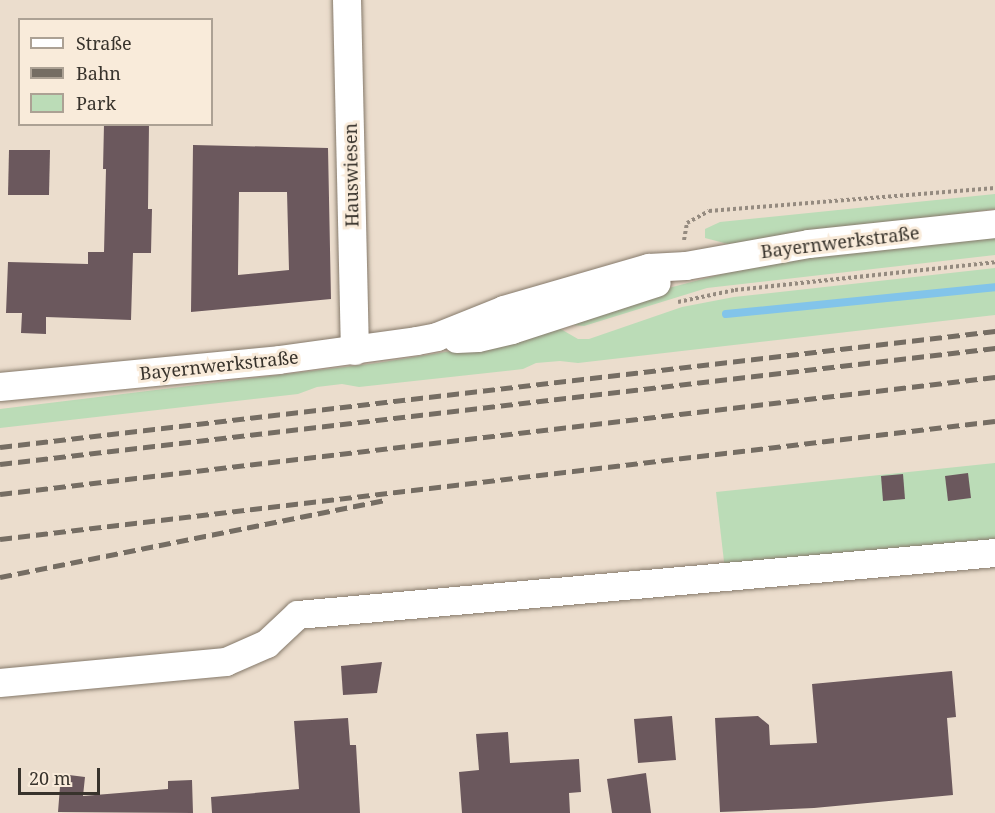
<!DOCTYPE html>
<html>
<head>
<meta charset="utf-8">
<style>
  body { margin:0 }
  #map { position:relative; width:995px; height:813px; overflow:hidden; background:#ebddcd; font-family:"Noto Serif",serif }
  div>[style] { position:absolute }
  .green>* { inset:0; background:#bbdcb7 }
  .stream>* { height:8px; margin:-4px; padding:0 4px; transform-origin:4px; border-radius:4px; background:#82c4ea }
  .building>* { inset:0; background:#6b585d }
  .path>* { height:4px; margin-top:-2px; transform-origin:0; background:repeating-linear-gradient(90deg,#958b80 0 3px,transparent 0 6px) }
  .roads { filter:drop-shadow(0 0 2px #85796a) drop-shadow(0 0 2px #85796a) }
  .minor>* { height:28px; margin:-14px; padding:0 14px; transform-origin:14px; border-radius:14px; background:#fff }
  .rail>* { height:4.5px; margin-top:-2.25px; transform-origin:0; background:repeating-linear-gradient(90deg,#756d63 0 12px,transparent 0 18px) }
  span { translate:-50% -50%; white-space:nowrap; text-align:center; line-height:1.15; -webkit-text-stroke:6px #f9ebda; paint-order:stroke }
  .street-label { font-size:18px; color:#38332c }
  .legend { position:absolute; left:18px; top:18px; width:195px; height:108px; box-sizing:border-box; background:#f9ebda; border:2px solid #aca194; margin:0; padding:8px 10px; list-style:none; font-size:18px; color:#38332c }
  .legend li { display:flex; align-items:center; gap:12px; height:30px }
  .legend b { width:30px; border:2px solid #aca194 }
  .scale { position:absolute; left:18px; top:768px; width:82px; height:27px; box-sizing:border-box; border:3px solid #38332c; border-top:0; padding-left:8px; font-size:18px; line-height:21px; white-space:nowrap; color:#38332c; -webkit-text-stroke:4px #f9ebda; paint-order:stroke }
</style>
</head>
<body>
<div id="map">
  <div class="green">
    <i style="clip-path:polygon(995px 194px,995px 209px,728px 244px,705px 238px,705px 229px,720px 222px)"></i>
    <i style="clip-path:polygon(995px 237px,995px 255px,707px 288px,584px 326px,574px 325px,571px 319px,634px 297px,726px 273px,794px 259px)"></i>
    <i style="clip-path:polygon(995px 268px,995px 315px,578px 363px,560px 361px,536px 363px,523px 369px,359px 387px,342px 384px,317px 387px,298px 394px,0 428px,0 409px,377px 363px,507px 342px,559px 328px,578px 339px,589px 339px,682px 307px,734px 297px)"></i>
    <i style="clip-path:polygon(995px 463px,995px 553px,726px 579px,716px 492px)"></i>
  </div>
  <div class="stream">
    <i style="left:726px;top:314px;width:270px;rotate:-5.7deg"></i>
  </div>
  <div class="building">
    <i style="clip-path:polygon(104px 124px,149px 124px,148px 209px,152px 209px,151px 253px,133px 253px,131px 320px,46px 317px,46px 334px,21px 333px,22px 313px,6px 313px,8px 262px,88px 264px,88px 252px,104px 252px,106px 169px,103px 169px)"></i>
    <i style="clip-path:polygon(evenodd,193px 145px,328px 148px,331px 299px,191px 312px,193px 145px,239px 192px,287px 192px,289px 270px,238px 275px,239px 192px)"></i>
    <i style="clip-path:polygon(9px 150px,50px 150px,49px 195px,8px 195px)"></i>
    <i style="clip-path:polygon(968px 473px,971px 498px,948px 501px,945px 476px)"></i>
    <i style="clip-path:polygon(903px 474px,905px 499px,883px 501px,881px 476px)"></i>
    <i style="clip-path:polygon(382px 662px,377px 693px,343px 695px,341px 666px)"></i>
    <i style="clip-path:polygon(952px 671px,956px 717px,947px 718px,953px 795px,814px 808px,720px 812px,715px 718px,758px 716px,769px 725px,770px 745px,817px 743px,812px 684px)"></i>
    <i style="clip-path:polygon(672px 716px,676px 760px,638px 763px,634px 719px)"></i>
    <i style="clip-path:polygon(348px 718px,350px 745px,356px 745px,360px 813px,212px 813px,211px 797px,299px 789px,294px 721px)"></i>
    <i style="clip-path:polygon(508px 732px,510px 763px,579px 759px,581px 792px,569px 793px,570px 813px,462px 813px,459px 772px,479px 770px,476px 734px)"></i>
    <i style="clip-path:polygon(646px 773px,651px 813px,612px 813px,607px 779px)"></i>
    <i style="clip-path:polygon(61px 774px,85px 777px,83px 796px,168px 789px,168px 781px,192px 780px,193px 813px,58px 812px)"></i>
  </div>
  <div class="path">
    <i style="left:684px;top:240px;width:17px;rotate:-80deg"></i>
    <i style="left:687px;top:223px;width:25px;rotate:-29deg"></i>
    <i style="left:709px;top:211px;width:287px;rotate:-4.6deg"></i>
    <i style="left:678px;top:302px;width:58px;rotate:-11.9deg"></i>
    <i style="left:735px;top:290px;width:262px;rotate:-6.1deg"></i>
  </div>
  <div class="roads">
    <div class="minor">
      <i style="left:347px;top:0;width:351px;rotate:88.7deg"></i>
      <i style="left:457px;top:339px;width:21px;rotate:-3deg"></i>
      <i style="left:478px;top:338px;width:35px;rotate:-13deg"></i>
      <i style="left:512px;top:330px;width:152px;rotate:-18deg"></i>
      <i style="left:0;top:387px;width:280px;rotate:-5.5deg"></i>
      <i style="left:279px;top:360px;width:139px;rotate:-7.8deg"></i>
      <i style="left:417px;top:341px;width:20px;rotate:-11deg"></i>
      <i style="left:437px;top:337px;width:72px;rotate:-21.9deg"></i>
      <i style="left:504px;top:310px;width:151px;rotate:-16.2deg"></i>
      <i style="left:649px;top:268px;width:37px;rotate:-3deg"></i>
      <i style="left:686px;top:266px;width:125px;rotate:-10.1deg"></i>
      <i style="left:809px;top:244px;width:187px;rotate:-6.1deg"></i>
      <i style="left:0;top:683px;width:227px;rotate:-5.3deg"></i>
      <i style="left:226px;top:662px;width:45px;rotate:-23.7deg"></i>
      <i style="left:267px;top:644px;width:42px;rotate:-43.1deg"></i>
      <i style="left:298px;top:615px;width:700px;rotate:-5.08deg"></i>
    </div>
  </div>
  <div class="rail">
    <i style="left:0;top:447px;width:1002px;rotate:-6.65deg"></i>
    <i style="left:0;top:464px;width:1002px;rotate:-6.65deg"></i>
    <i style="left:0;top:494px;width:1002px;rotate:-6.71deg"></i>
    <i style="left:0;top:539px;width:1002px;rotate:-6.76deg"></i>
    <i style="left:0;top:577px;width:394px;rotate:-11.3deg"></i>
  </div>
  <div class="street-label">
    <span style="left:351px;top:175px;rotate:-91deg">Hauswiesen</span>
    <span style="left:840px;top:242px;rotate:-7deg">Bayernwerkstraße</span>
    <span style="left:219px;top:365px;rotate:-6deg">Bayernwerkstraße</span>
  </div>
  <ul class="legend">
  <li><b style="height:8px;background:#fff"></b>Straße</li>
  <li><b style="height:8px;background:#756d63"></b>Bahn</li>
  <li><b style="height:16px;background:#bbdcb7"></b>Park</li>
  </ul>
  <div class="scale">20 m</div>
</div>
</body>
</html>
